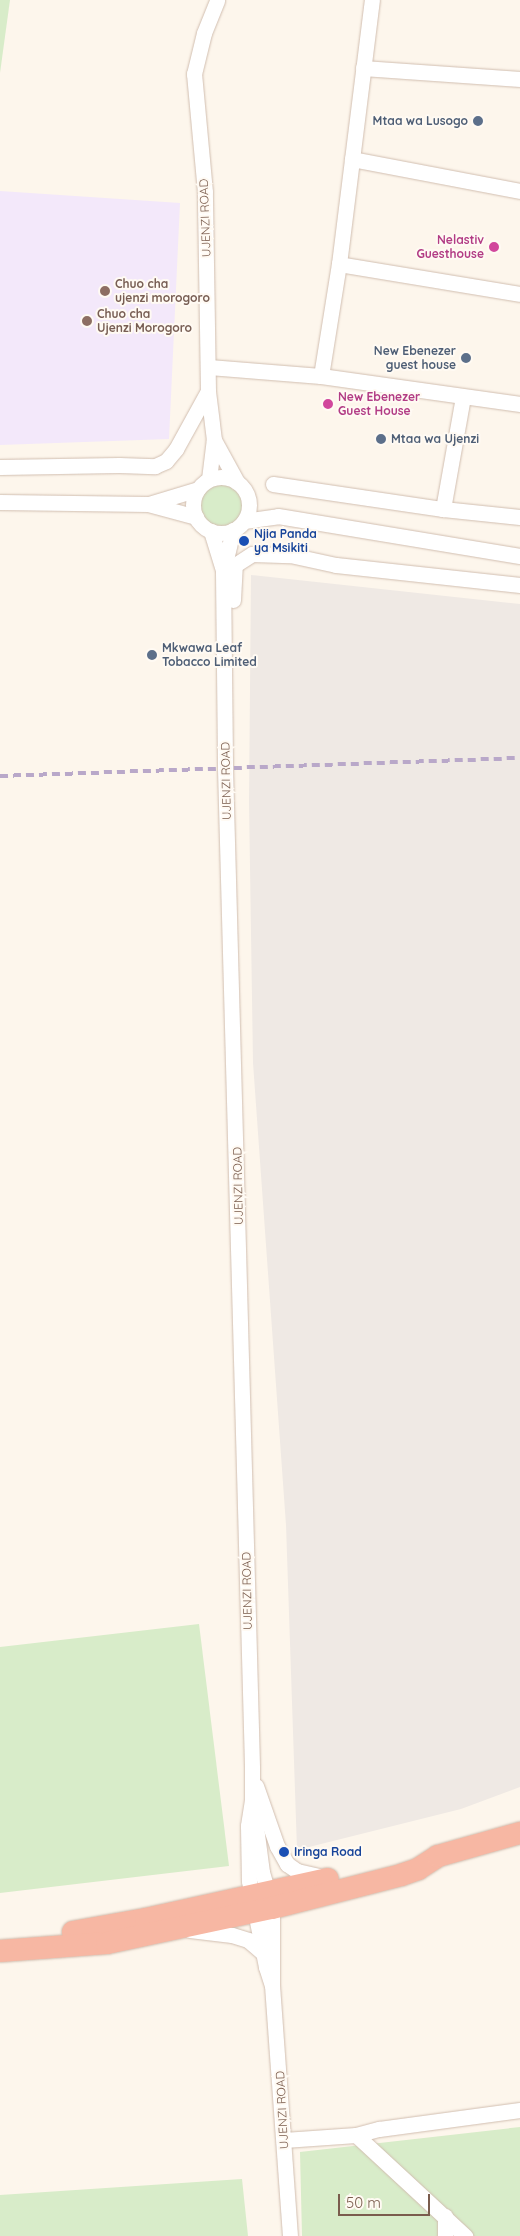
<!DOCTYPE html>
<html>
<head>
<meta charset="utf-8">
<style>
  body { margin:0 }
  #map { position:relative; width:520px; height:2236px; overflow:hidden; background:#fdf6ec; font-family:Quicksand,sans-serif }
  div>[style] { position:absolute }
  .industrial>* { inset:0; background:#efe9e4 }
  .education>* { inset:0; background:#f3e8fa }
  .green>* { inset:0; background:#d8ecc9 }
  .round { border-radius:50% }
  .roads { filter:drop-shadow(0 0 1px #d1beb0) drop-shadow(0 0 1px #d1beb0) }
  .minor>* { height:15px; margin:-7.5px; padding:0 7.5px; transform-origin:7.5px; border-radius:7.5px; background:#fff }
  .minor>.ring { margin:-7.5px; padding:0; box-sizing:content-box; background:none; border:15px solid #fff; border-radius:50% }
  .highway>* { height:22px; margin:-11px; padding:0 11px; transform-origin:11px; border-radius:11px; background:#f7b7a3 }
  .rail>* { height:4px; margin-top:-2px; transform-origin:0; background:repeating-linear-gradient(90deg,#b9a8c9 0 8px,transparent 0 13px) }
  .dots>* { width:14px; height:14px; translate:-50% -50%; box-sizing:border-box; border:2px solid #fffaf3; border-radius:50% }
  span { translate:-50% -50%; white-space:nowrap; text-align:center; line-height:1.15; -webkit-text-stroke:4px #fffaf3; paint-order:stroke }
  .service-label { font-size:12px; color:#4e5e75; font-weight:700 }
  .right { translate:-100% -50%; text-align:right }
  .left { translate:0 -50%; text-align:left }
  .street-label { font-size:12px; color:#7a5c4d }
  .hotel-label { font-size:12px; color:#b23c85; font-weight:700 }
  .education-label { font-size:12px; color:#785e54; font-weight:700 }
  .transit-label { font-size:12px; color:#164399; font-weight:700 }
  .scale { position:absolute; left:338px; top:2194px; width:92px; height:22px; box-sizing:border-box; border:2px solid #7a5c4d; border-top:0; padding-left:6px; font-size:15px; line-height:18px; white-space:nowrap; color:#7a5c4d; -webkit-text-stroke:4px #fffaf3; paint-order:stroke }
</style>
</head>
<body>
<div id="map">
  <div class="industrial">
    <i style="clip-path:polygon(251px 575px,520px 604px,520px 1787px,461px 1809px,297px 1850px,286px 1525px,253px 1063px,249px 802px)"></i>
  </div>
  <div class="education">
    <i style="clip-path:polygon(0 191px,180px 203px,169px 439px,0 445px)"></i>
  </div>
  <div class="green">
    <i style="clip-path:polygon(0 0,10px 0,0 73px)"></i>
    <i class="round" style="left:200px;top:484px;width:44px;height:44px"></i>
    <i style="clip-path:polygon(199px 1624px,229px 1866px,0 1893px,0 1647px)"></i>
    <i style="clip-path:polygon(520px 2127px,520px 2236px,302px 2236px,300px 2152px)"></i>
    <i style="clip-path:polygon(242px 2179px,248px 2236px,0 2236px,0 2195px)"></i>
  </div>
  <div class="roads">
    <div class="minor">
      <i style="left:363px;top:68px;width:157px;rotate:4deg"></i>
      <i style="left:352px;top:159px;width:171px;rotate:10.8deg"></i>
      <i style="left:339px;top:264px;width:183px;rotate:9.4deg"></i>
      <i style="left:209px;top:367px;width:112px;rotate:4.6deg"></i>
      <i style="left:321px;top:376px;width:201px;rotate:8deg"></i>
      <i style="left:321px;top:376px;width:113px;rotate:-80.9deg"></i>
      <i style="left:339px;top:264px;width:266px;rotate:-82.9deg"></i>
      <i style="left:214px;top:440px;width:48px;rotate:61.3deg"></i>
      <i style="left:0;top:467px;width:119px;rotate:-1deg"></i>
      <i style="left:119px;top:465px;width:36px;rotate:2deg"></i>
      <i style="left:155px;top:466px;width:12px;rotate:-24deg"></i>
      <i style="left:166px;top:461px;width:16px;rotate:-50deg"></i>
      <i style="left:176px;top:449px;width:66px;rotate:-61.1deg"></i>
      <i class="ring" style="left:193px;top:477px;width:41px;height:41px"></i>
      <i style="left:209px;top:479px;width:39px;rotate:-83deg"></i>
      <i style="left:214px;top:440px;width:49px;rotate:-97deg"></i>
      <i style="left:208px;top:391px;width:199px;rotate:-90.9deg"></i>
      <i style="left:205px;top:192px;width:119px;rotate:-95.3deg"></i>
      <i style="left:194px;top:74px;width:42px;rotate:-76.3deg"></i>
      <i style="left:204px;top:33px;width:35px;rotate:-68deg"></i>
      <i style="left:273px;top:484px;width:172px;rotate:8.4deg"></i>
      <i style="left:443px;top:509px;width:77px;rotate:5.9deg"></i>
      <i style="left:0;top:502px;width:148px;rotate:0.8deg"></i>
      <i style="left:148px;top:504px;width:50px;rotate:15.2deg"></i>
      <i style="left:149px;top:504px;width:51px;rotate:-17deg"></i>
      <i style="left:443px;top:509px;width:114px;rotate:-79.9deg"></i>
      <i style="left:244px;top:521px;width:34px;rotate:-8deg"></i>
      <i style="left:278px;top:516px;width:245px;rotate:9.4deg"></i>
      <i style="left:233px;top:530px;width:43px;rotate:103.4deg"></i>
      <i style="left:223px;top:572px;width:196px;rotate:89.4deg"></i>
      <i style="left:225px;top:768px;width:1000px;rotate:88.45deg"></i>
      <i style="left:252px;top:1768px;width:32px;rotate:90deg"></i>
      <i style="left:252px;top:1800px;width:26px;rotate:99deg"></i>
      <i style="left:248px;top:1826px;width:55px;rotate:89deg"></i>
      <i style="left:249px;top:1881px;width:88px;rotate:78.8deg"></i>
      <i style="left:266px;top:1967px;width:19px;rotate:72deg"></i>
      <i style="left:211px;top:531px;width:41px;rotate:72.9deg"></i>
      <i style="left:233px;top:600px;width:35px;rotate:-87deg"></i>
      <i style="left:235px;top:565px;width:20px;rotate:-33deg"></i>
      <i style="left:252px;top:554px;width:38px;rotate:2deg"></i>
      <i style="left:290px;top:555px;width:47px;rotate:12.3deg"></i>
      <i style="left:336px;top:565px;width:185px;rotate:6.2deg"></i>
      <i style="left:256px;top:1786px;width:64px;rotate:70.7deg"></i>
      <i style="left:277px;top:1846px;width:21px;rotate:61deg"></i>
      <i style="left:287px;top:1864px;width:12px;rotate:35deg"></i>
      <i style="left:297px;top:1871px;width:26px;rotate:13deg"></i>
      <i style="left:255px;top:1819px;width:53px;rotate:82.5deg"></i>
      <i style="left:262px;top:1872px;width:37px;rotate:74deg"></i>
      <i style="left:272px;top:1908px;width:77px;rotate:90deg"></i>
      <i style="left:272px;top:1985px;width:252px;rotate:85.9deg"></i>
      <i style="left:190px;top:1930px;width:42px;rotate:6.8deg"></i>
      <i style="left:232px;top:1935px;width:17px;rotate:17deg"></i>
      <i style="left:248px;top:1940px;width:20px;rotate:41deg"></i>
      <i style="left:356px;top:2135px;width:149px;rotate:42.8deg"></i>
      <i style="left:284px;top:2140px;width:72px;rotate:-4deg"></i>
      <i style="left:356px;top:2135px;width:24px;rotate:-15deg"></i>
      <i style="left:379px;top:2129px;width:142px;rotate:-7.7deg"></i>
      <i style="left:445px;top:2236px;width:20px;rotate:-90deg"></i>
    </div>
    <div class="highway">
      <i style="left:73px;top:1932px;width:74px;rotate:-10.1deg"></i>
      <i style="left:146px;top:1919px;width:186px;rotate:-12.4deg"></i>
      <i style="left:0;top:1951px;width:107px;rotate:-4.3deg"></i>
      <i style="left:107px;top:1943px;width:169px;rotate:-12deg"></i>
      <i style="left:272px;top:1908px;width:133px;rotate:-14.3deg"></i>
      <i style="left:401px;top:1875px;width:18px;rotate:-19deg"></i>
      <i style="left:418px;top:1869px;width:24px;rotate:-33deg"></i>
      <i style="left:438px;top:1856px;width:85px;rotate:-15.7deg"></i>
    </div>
  </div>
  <div class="rail">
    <i style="left:0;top:776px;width:520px;rotate:-1.98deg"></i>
  </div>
  <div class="dots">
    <i style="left:478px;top:121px;background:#5c6f8a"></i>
    <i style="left:494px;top:247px;background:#d1479c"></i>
    <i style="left:105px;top:291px;background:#8d6e63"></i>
    <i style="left:87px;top:321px;background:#8d6e63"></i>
    <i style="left:466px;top:358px;background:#5c6f8a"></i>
    <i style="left:328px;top:404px;background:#d1479c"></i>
    <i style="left:381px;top:439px;background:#5c6f8a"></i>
    <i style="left:244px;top:541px;background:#1a4fb4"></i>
    <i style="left:152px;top:655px;background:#5c6f8a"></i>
    <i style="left:284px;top:1852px;background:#1a4fb4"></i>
  </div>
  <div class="service-label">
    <span class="right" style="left:468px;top:121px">Mtaa wa Lusogo</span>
    <span class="right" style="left:456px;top:358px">New Ebenezer<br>guest house</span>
    <span class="left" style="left:391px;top:439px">Mtaa wa Ujenzi</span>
    <span class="left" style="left:162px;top:655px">Mkwawa Leaf<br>Tobacco Limited</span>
  </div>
  <div class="street-label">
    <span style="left:205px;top:218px;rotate:-92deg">UJENZI ROAD</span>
    <span style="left:226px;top:781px;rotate:-91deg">UJENZI ROAD</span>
    <span style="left:238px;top:1186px;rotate:-91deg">UJENZI ROAD</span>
    <span style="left:247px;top:1591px;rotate:-91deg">UJENZI ROAD</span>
    <span style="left:282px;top:2110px;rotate:-93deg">UJENZI ROAD</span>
  </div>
  <div class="hotel-label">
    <span class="right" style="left:484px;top:247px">Nelastiv<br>Guesthouse</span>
    <span class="left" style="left:338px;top:404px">New Ebenezer<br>Guest House</span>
  </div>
  <div class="education-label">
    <span class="left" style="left:115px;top:291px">Chuo cha<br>ujenzi morogoro</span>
    <span class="left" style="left:97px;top:321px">Chuo cha<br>Ujenzi Morogoro</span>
  </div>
  <div class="transit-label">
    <span class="left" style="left:254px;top:541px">Njia Panda<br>ya Msikiti</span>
    <span class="left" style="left:294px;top:1852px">Iringa Road</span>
  </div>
  <div class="scale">50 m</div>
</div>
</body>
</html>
